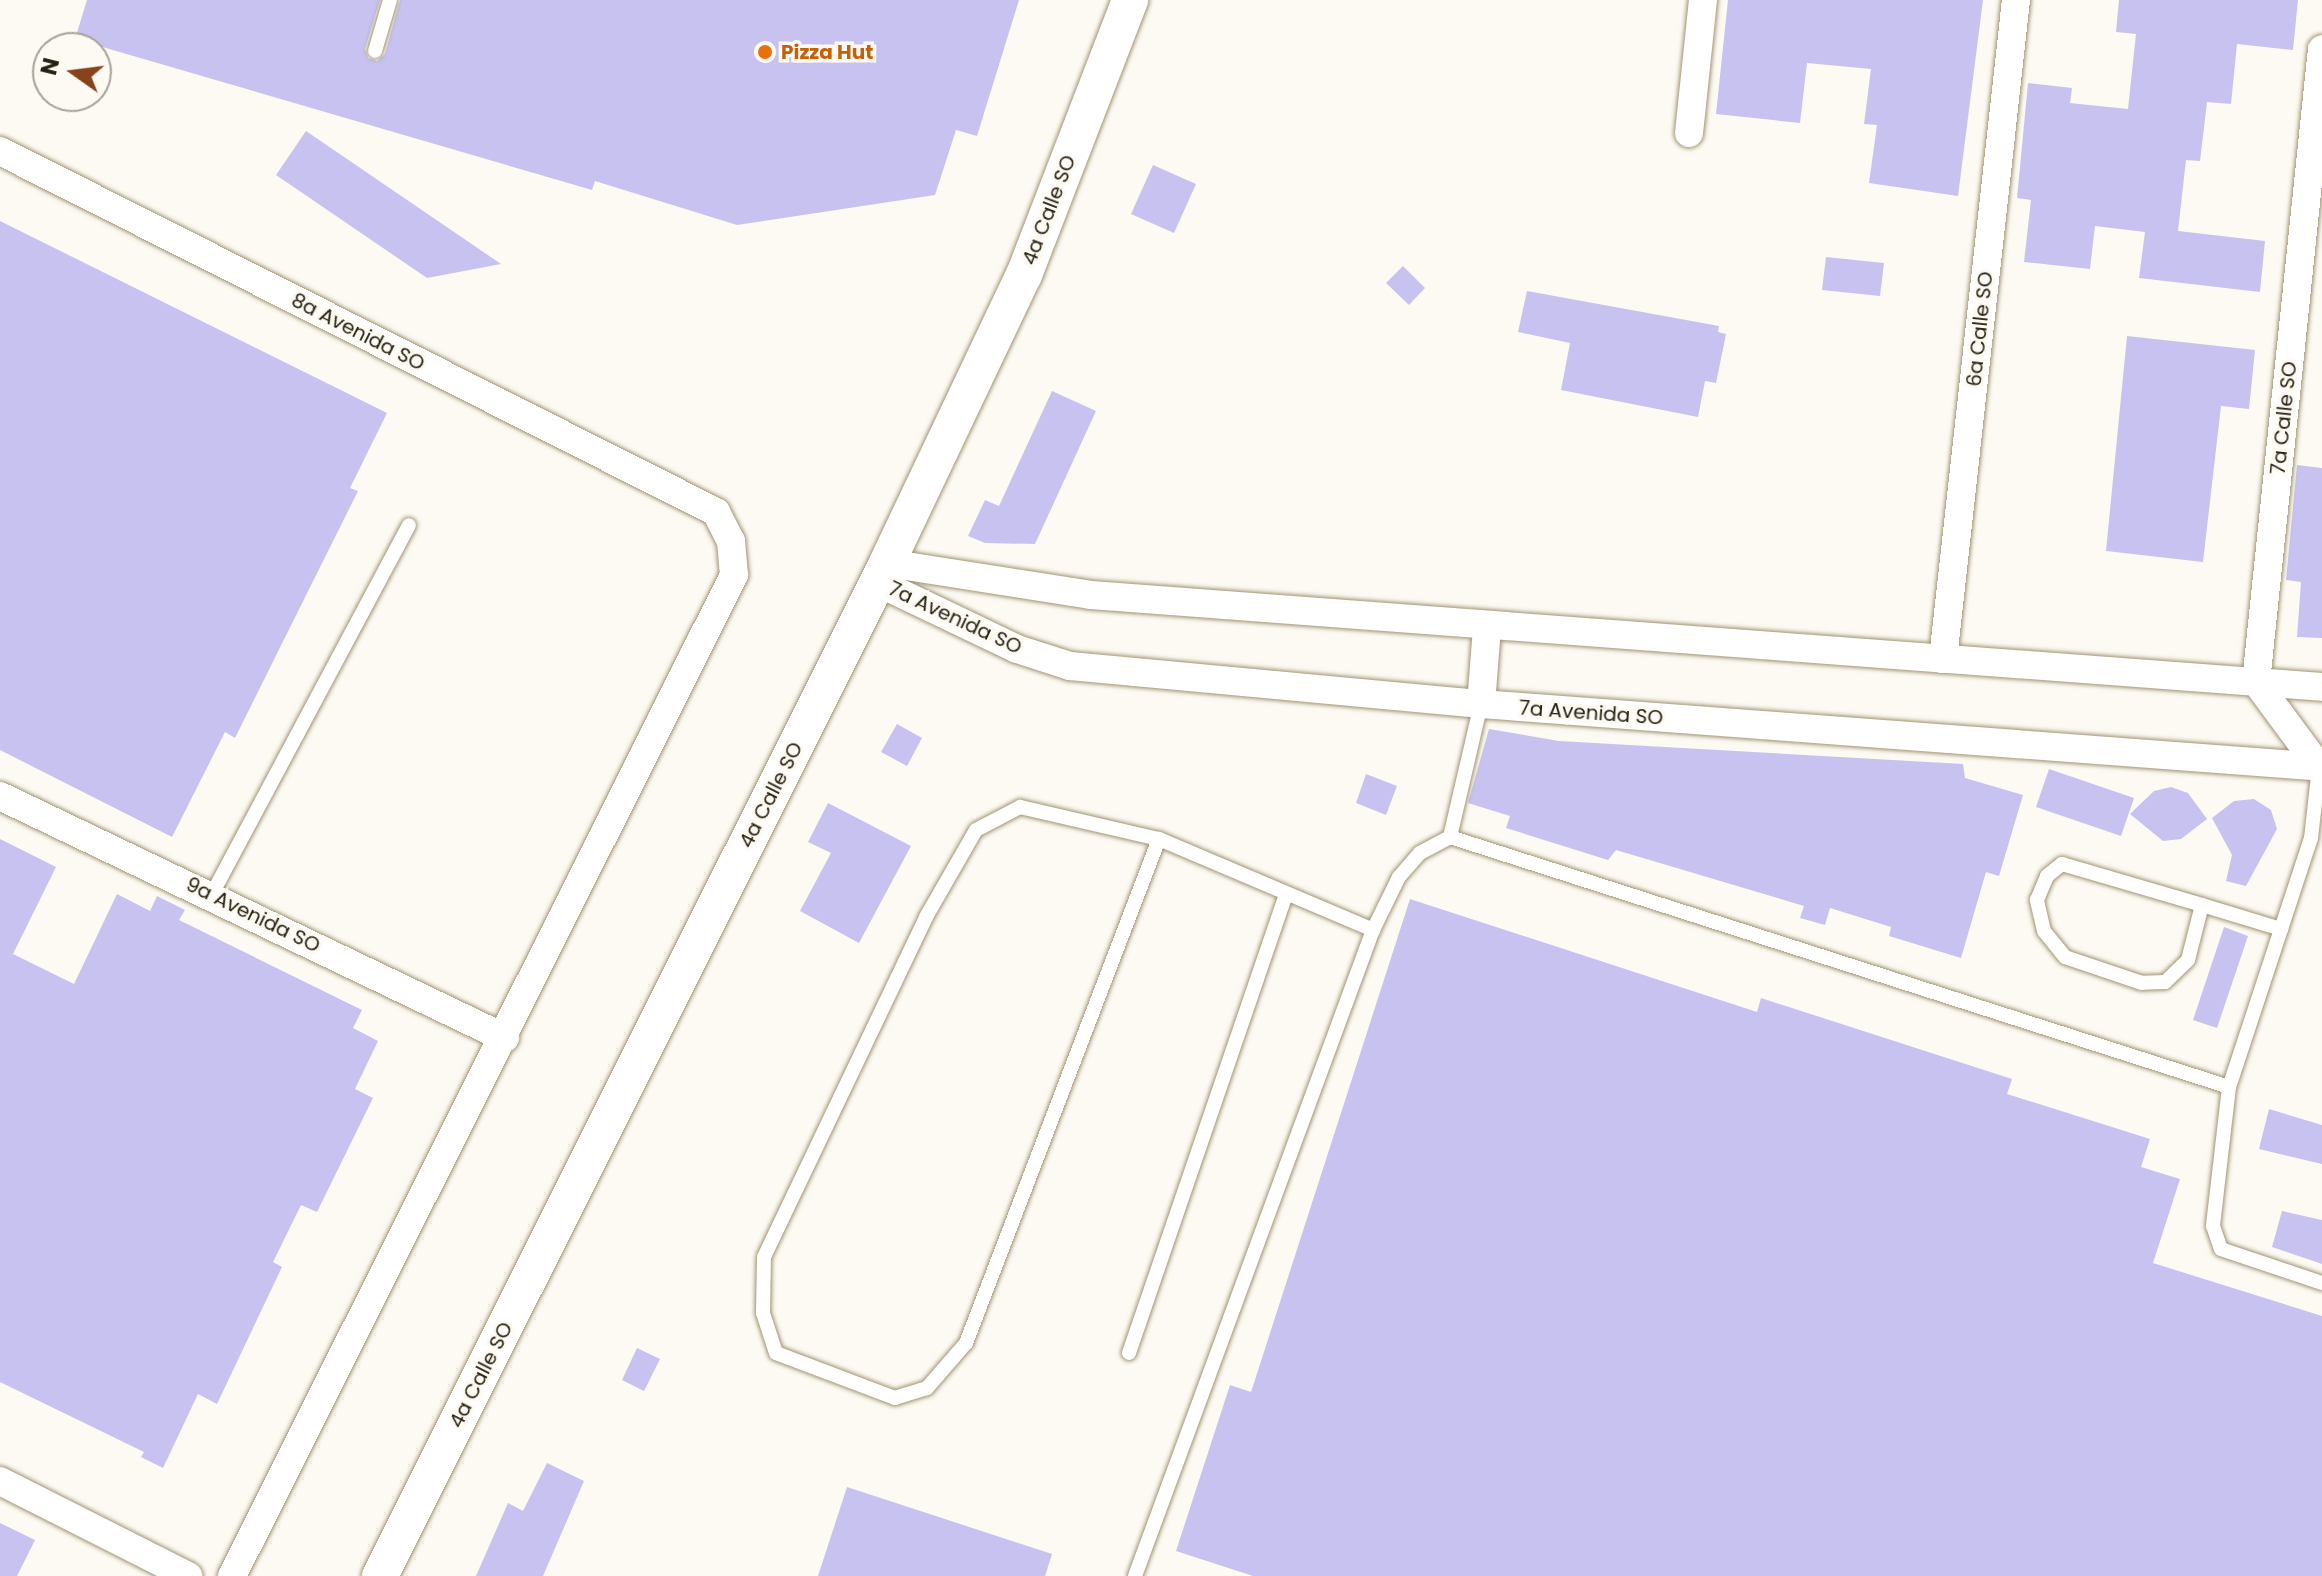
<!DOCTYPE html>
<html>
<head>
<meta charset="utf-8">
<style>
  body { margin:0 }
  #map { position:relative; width:2322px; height:1576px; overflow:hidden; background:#fcfaf3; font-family:Poppins,sans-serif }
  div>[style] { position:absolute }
  .building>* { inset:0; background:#c8c2f1 }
  .roads { filter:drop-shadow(0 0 2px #a19472) drop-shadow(0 0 2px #a19472) }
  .service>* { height:14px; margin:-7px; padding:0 7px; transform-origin:7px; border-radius:7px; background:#fff }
  .minor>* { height:28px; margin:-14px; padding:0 14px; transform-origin:14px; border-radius:14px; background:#fff }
  .tertiary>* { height:36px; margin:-18px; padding:0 18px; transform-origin:18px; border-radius:18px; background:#fff }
  .dots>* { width:22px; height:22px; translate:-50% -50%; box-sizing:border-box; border:4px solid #fcfaf3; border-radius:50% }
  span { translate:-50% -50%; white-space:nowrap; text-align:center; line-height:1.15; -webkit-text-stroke:7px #fcfaf3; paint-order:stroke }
  .food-label { font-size:20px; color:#c56008; font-weight:700 }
  .left { translate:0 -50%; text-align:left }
  .street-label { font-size:20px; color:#272114 }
  .north { position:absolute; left:32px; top:32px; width:80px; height:80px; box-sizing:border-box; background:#fcfaf3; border:2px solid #a7a39a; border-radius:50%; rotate:284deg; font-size:22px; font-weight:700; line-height:32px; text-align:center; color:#272114 }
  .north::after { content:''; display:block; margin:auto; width:28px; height:36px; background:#88421c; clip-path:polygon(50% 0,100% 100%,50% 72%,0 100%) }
</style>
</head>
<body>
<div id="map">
  <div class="building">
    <i style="clip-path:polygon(87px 0,380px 0,365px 49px,368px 58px,377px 61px,385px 54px,400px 0,1019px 0,977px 136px,956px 130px,935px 195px,737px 225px,595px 181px,592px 190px,75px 39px)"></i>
    <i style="clip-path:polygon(1728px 0,1983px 0,1958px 196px,1869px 183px,1877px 125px,1864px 124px,1871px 69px,1807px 63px,1800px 123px,1716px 114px)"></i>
    <i style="clip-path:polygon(2119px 0,2298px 0,2293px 50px,2237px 44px,2231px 104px,2207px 102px,2200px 161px,2186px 160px,2178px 231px,2265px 241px,2260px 292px,2139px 278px,2145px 232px,2095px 226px,2090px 269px,2024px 262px,2031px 200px,2017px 198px,2028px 83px,2072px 88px,2070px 103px,2128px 109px,2136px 34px,2116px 32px)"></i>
    <i style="clip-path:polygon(306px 131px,501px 264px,427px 278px,276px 175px)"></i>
    <i style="clip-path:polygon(1153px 165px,1196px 184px,1174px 233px,1131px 214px)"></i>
    <i style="clip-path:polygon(0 221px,387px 413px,350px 488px,358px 491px,235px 738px,225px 732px,172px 837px,0 750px)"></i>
    <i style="clip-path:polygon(1826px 257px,1884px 263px,1880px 296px,1822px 290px)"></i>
    <i style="clip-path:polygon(1403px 266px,1425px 288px,1409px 305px,1386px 283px)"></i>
    <i style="clip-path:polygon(1527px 291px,1719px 326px,1718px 332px,1726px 334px,1716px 383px,1705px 381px,1698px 417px,1561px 390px,1570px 343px,1518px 332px)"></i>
    <i style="clip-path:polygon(2127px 336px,2255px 350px,2249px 409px,2221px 406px,2203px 562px,2106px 551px)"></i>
    <i style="clip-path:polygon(1052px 391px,1096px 411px,1035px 544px,985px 543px,968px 536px,985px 500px,999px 506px)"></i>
    <i style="clip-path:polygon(2297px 465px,2322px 468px,2322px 638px,2297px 637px,2301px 582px,2286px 580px)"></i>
    <i style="clip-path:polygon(897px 724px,922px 738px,907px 766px,881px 752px)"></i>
    <i style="clip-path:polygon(1489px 729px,1559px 741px,1963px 764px,1965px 778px,2023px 795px,1999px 876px,1986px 872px,1961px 958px,1889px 936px,1891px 927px,1830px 908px,1825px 925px,1800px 918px,1804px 906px,1616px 850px,1608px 860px,1506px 828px,1510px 816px,1468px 803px)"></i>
    <i style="clip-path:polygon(2049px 769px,2134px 798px,2121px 836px,2036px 807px)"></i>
    <i style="clip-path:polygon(1366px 774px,1397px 786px,1386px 815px,1356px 803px)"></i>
    <i style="clip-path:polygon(2171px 787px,2188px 793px,2207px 819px,2181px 839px,2163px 841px,2130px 814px,2154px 791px)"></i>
    <i style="clip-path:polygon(2254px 799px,2271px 810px,2277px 829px,2246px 886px,2226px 881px,2232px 855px,2212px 818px,2234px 801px)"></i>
    <i style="clip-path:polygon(828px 803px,911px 846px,859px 943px,800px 911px,831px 853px,808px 842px)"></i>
    <i style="clip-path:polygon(0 839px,56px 867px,13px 954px,74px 984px,117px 894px,150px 911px,157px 896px,185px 910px,179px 920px,362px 1010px,353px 1028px,378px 1041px,355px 1089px,373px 1098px,317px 1212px,301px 1205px,273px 1262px,282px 1267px,217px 1404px,198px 1394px,163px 1468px,141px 1457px,144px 1452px,0 1382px)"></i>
    <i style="clip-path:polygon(1410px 899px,1757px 1012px,1761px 998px,2012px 1079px,2007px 1094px,2150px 1139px,2141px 1167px,2180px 1179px,2153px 1263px,2322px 1316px,2322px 1576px,1253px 1576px,1176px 1551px,1230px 1385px,1251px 1392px)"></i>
    <i style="clip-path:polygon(2224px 927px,2248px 936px,2217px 1028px,2193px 1020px)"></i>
    <i style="clip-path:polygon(2269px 1109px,2322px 1125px,2322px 1164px,2259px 1149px)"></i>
    <i style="clip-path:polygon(2282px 1211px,2322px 1220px,2322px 1264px,2272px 1247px)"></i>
    <i style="clip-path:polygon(637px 1348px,660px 1359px,644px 1391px,622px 1380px)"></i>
    <i style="clip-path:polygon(547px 1463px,584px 1481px,543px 1576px,476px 1576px,508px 1503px,523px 1511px)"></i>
    <i style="clip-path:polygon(847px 1487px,1052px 1554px,1045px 1576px,818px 1576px)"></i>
    <i style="clip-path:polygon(0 1523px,35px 1540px,17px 1576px,0 1576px)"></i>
  </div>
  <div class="roads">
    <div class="service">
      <i style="left:375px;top:51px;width:53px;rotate:-73.6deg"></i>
      <i style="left:2319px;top:767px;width:71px;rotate:96.4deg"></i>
      <i style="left:2311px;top:838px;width:262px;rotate:108.2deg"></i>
      <i style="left:2229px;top:1087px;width:140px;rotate:96.6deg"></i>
      <i style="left:2213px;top:1226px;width:24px;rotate:71deg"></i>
      <i style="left:2221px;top:1249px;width:107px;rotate:18.6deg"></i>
      <i style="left:1450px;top:837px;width:137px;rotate:-76.9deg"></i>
      <i style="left:1159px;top:839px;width:540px;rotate:110.95deg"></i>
      <i style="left:966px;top:1343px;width:60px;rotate:130.9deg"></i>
      <i style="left:927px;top:1388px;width:34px;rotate:163deg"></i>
      <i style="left:895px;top:1398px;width:127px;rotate:-159.3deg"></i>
      <i style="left:776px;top:1353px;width:42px;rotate:-108deg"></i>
      <i style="left:763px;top:1313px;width:56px;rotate:-89deg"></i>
      <i style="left:764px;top:1257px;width:377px;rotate:-64.5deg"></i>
      <i style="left:926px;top:917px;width:100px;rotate:-60.1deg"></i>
      <i style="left:976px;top:830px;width:50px;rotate:-27.6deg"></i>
      <i style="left:1020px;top:807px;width:143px;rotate:13deg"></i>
      <i style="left:1159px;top:839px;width:233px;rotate:23deg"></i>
      <i style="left:212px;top:894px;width:418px;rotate:-61.9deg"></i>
      <i style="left:2202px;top:905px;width:57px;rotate:104.3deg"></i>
      <i style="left:2188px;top:960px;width:32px;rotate:136deg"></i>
      <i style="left:2165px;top:982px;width:23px;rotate:178deg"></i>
      <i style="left:2142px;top:983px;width:81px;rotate:-161.3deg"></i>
      <i style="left:2065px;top:957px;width:33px;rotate:-129deg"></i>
      <i style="left:2044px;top:931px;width:32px;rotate:-103deg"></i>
      <i style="left:2037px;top:900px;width:26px;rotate:-67deg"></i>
      <i style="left:2047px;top:876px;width:19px;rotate:-39deg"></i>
      <i style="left:2062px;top:864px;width:146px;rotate:16.3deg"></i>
      <i style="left:2202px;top:905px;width:83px;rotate:16.9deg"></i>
      <i style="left:1129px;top:1353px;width:484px;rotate:-71.1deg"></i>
      <i style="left:1135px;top:1576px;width:688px;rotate:-69.78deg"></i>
      <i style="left:1373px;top:930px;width:59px;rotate:-63.9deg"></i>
      <i style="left:1399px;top:877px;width:32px;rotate:-49deg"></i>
      <i style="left:1420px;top:853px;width:34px;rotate:-28deg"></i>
      <i style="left:1450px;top:837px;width:818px;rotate:17.79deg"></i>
    </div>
    <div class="minor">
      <i style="left:1689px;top:133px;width:134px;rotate:-84deg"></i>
      <i style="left:0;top:151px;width:802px;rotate:26.76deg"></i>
      <i style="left:716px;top:512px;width:33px;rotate:63deg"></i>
      <i style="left:731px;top:541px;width:34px;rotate:85deg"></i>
      <i style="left:734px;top:575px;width:1120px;rotate:116.63deg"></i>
      <i style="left:887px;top:563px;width:206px;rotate:8.9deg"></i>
      <i style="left:1091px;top:595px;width:1234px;rotate:4.27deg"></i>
      <i style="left:877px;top:582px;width:155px;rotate:25.6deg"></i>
      <i style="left:1017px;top:649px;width:56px;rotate:17.8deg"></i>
      <i style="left:1070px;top:666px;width:413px;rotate:5.3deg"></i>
      <i style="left:1481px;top:704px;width:843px;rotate:4.28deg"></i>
      <i style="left:1943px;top:659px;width:663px;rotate:-83.68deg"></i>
      <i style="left:1481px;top:704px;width:76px;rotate:-85.5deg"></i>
      <i style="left:2319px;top:767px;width:106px;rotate:-126.5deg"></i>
      <i style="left:2256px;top:682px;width:636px;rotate:-84.05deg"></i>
      <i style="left:0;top:796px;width:560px;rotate:25.6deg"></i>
      <i style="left:0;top:1481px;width:211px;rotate:26.8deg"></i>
    </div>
    <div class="tertiary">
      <i style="left:380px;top:1576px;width:1133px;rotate:-63.41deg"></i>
      <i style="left:887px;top:563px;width:319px;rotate:-64.6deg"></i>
      <i style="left:1024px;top:275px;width:295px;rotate:-68.9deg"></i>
    </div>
  </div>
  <div class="dots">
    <i style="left:765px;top:52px;background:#e8710a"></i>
  </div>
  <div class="food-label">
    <span class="left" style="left:781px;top:52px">Pizza Hut</span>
  </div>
  <div class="street-label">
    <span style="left:1049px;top:210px;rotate:-69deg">4a Calle SO</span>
    <span style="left:1980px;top:329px;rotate:-84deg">6a Calle SO</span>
    <span style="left:358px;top:332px;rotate:27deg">8a Avenida SO</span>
    <span style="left:2284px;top:418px;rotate:-84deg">7a Calle SO</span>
    <span style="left:955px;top:618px;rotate:25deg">7a Avenida SO</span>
    <span style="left:1591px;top:713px;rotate:4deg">7a Avenida SO</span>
    <span style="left:771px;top:795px;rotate:-63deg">4a Calle SO</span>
    <span style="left:253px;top:915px;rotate:26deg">9a Avenida SO</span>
    <span style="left:481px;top:1375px;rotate:-63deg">4a Calle SO</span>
  </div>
  <div class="north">N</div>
</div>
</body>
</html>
